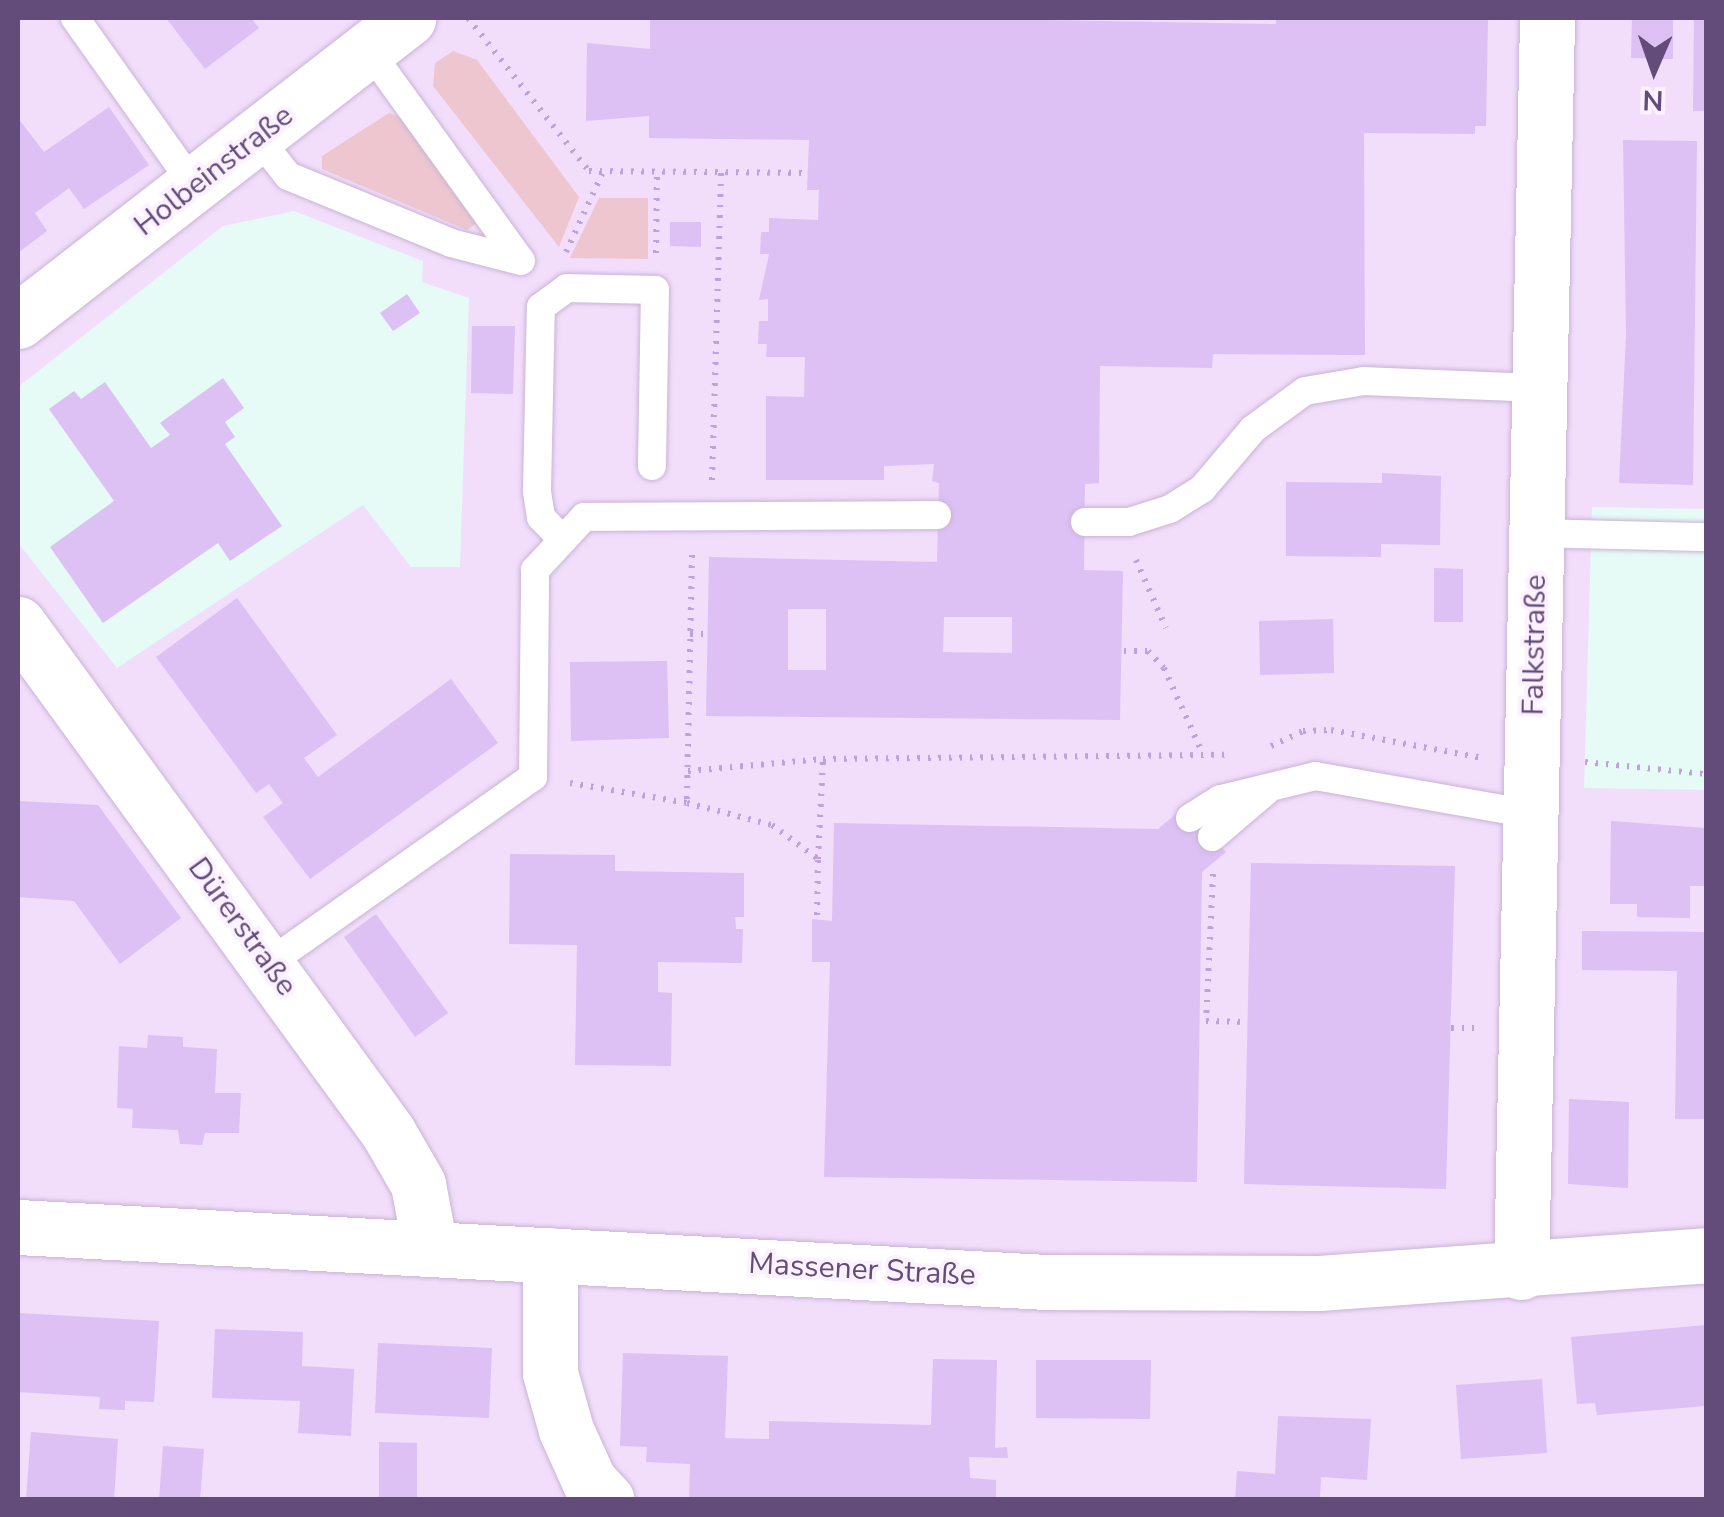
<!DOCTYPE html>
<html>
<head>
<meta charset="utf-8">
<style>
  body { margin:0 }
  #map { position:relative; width:1724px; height:1517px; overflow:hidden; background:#f9eafd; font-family:"Nunito Sans",sans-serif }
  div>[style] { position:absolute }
  .residential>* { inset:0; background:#f2ddfb }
  .education>* { inset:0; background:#e6faf6 }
  .green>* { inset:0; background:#edc6d0 }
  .building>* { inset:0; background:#ddc0f4 }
  .path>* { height:6px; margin-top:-3px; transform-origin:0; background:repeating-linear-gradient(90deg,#c0a2da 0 2.5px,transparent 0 10.5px) }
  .roads { filter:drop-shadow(0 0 2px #c8b4d5) drop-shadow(0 0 2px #c8b4d5) }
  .lane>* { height:28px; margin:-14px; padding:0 14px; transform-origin:14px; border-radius:14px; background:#fff }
  .street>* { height:55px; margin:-27.5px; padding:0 27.5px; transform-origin:27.5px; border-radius:27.5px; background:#fff }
  .secondary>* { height:55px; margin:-27.5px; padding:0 27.5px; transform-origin:27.5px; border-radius:27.5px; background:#fff }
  span { translate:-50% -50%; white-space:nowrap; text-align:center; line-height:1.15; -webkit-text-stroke:8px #fcf1ff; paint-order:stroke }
  .street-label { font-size:30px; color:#634b7a }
  .frame { position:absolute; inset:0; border:20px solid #634b7a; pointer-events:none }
  .north { position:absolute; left:1604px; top:20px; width:100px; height:100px; -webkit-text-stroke:8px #fcf1ff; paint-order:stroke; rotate:182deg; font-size:28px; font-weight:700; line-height:40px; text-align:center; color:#634b7a }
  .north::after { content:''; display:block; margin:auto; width:35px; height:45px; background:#634b7a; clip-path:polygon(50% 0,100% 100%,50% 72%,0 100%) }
</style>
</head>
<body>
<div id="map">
  <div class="residential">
    <i style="clip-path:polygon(18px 18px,1706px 18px,1706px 1499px,18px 1499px)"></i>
  </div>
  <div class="education">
    <i style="clip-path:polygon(294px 211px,423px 261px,422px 282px,469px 298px,460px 567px,411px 567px,363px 505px,117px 668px,18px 543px,18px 387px,223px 226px)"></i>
    <i style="clip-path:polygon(1592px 507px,1706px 509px,1706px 790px,1584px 788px)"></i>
  </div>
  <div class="green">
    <i style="clip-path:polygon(453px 51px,477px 60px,579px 197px,559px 247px,433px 86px,435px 63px)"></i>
    <i style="clip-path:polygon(389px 113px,403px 118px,477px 223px,467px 230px,322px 169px,322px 156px)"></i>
    <i style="clip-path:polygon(599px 198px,648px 198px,648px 259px,570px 258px)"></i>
  </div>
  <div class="building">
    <i style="clip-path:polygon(166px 18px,251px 18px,259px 28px,205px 69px)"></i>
    <i style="clip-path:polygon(evenodd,936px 18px,1276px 24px,1276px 18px,1488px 18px,1486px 126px,1475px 126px,1475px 134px,1364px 133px,1365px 355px,1213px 354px,1212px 368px,1100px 366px,1099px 483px,1085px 484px,1084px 570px,1123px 571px,1120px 720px,706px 716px,709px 557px,937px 562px,939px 483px,932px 481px,934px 464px,884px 466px,884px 480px,766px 480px,766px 396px,804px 397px,805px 357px,766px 357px,767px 344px,758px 344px,759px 321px,768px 321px,768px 299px,759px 300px,769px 254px,760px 254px,761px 232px,769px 232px,769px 218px,818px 220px,819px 190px,807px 190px,809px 140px,649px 138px,649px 116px,586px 121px,587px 43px,650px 49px,650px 20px,936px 18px,788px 609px,826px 609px,826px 670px,788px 670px,788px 609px,936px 18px,944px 617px,1012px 617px,1012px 653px,943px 652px,944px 617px)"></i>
    <i style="clip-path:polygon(1632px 18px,1673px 18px,1673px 59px,1631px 58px)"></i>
    <i style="clip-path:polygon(1694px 18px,1706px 18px,1706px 111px,1693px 111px)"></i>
    <i style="clip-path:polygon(109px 107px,149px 165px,84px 209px,69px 188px,35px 213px,47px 231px,18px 253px,18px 118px,44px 152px)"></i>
    <i style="clip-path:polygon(1623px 140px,1697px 141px,1693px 485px,1619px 483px,1626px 335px)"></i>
    <i style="clip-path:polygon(670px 222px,701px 222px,701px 247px,670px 246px)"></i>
    <i style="clip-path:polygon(407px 294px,420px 313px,393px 331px,380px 313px)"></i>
    <i style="clip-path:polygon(472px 326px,515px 326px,513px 394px,471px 393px)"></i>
    <i style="clip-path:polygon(223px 378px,244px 408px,225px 422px,235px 437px,225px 444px,282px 526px,230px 561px,218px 543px,103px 623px,50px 547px,114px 501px,49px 409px,74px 391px,81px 399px,105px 382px,151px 448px,170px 435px,160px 423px)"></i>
    <i style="clip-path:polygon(1382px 473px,1441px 476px,1440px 545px,1381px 544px,1381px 557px,1286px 556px,1286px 482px,1382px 483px)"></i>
    <i style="clip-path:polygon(1434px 568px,1463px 569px,1463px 622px,1434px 622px)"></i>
    <i style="clip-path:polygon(237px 598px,337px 735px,304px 758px,318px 777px,451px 679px,498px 743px,310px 879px,263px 817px,283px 803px,269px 784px,256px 793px,156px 657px)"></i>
    <i style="clip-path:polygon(1333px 619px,1334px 673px,1260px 675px,1259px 621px)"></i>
    <i style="clip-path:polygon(667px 661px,669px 738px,571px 741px,570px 662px)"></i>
    <i style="clip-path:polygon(18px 801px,98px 805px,181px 918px,120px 964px,74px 901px,18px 897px)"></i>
    <i style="clip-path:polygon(1183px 808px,1226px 852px,1202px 872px,1197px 1182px,824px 1177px,830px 962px,812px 962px,812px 919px,832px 921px,834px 823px,1158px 829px)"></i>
    <i style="clip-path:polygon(1611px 821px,1706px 828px,1706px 886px,1690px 886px,1690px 918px,1637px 917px,1637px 904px,1610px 904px)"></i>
    <i style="clip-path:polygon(510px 854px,615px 855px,615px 871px,744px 873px,744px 917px,735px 917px,736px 929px,743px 929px,742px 963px,658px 962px,658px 992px,672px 993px,671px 1066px,575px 1065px,577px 945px,509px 944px)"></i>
    <i style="clip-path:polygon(1251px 863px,1455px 866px,1446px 1189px,1244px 1184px)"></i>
    <i style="clip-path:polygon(376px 914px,448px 1013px,415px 1037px,344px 937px)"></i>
    <i style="clip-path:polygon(1582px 931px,1706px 932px,1706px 1119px,1675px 1119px,1677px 971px,1582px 970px)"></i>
    <i style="clip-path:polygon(148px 1035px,183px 1037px,183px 1047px,217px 1049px,215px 1093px,241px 1093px,239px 1133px,205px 1133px,202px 1145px,180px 1144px,178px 1130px,132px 1128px,133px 1109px,117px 1108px,119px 1046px,147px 1048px)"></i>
    <i style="clip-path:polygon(1569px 1099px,1629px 1102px,1628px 1188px,1568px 1184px)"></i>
    <i style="clip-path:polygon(18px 1313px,159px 1321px,154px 1402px,125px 1401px,125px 1410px,99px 1409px,100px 1397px,18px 1392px)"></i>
    <i style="clip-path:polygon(1706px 1325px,1706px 1406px,1597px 1415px,1595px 1403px,1577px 1404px,1571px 1337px)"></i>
    <i style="clip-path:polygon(215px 1329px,303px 1332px,302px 1366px,354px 1369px,351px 1436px,298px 1433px,300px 1401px,212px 1398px)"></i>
    <i style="clip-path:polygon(378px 1343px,492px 1348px,489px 1418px,375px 1413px)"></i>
    <i style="clip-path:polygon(623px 1353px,728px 1356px,725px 1438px,769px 1439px,769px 1421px,931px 1425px,933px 1359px,997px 1360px,995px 1448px,1007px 1447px,1008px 1458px,969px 1457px,970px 1478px,996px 1480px,996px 1500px,689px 1500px,690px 1464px,646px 1462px,647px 1447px,620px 1446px)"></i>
    <i style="clip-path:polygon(1036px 1360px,1151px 1360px,1150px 1419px,1036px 1418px)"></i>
    <i style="clip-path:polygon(1542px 1379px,1547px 1453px,1461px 1459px,1456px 1385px)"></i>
    <i style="clip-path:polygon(1278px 1416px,1371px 1419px,1367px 1480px,1321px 1477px,1320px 1500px,1235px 1500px,1237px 1471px,1275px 1474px)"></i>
    <i style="clip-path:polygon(31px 1432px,118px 1439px,114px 1500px,26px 1500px)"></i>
    <i style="clip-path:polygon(379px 1442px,417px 1443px,417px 1500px,379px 1500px)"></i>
    <i style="clip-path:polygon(163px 1446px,204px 1449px,200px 1500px,159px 1500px)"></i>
  </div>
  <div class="path">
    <i style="left:468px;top:18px;width:195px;rotate:51.7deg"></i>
    <i style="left:589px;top:171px;width:218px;rotate:0.5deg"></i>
    <i style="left:566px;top:252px;width:88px;rotate:-65.2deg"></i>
    <i style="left:656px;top:253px;width:81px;rotate:-89.3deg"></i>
    <i style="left:712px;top:480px;width:308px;rotate:-88.3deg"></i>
    <i style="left:692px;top:555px;width:248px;rotate:91.2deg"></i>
    <i style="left:687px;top:803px;width:88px;rotate:14.5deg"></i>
    <i style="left:772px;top:825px;width:57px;rotate:36.5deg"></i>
    <i style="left:818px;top:859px;width:100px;rotate:-87.1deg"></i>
    <i style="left:823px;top:759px;width:405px;rotate:-0.6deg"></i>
    <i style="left:1136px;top:560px;width:74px;rotate:66.2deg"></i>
    <i style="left:690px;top:634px;width:17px"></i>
    <i style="left:1124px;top:651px;width:24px"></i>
    <i style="left:1148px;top:651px;width:23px;rotate:47deg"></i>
    <i style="left:1164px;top:668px;width:92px;rotate:65.7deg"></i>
    <i style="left:1271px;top:746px;width:35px;rotate:-25deg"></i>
    <i style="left:1303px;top:731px;width:28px;rotate:-2deg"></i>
    <i style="left:1331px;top:730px;width:154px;rotate:10.5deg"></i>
    <i style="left:1585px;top:762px;width:122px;rotate:5.7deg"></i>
    <i style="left:688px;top:771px;width:136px;rotate:-5.1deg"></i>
    <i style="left:570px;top:783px;width:119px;rotate:9.7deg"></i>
    <i style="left:1213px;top:874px;width:147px;rotate:92.7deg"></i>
    <i style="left:1206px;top:1021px;width:41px;rotate:1.4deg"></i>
    <i style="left:817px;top:915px;width:56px;rotate:-89deg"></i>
    <i style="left:1451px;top:1028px;width:23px"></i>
  </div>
  <div class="roads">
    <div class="lane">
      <i style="left:75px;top:18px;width:209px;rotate:54.6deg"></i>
      <i style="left:368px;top:49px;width:261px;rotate:54.2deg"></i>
      <i style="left:259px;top:139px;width:47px;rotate:51.9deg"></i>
      <i style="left:288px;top:176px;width:176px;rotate:22.3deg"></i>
      <i style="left:451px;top:243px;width:72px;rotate:14.4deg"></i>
      <i style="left:1085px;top:522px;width:44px"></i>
      <i style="left:1129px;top:522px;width:43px;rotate:-17.6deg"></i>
      <i style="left:1170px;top:509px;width:38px;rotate:-32deg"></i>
      <i style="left:1202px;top:489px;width:79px;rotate:-49.6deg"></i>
      <i style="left:1253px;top:429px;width:64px;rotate:-36.2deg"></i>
      <i style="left:1305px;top:391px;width:60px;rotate:-9.6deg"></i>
      <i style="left:1364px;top:381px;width:176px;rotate:2.3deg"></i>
      <i style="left:1537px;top:533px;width:169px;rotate:1.4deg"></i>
      <i style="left:563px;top:540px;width:32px;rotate:-134deg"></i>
      <i style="left:541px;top:517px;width:26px;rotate:-99deg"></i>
      <i style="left:537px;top:491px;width:184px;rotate:-88.8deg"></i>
      <i style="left:541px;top:307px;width:32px;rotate:-36deg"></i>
      <i style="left:567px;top:288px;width:88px;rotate:1.3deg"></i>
      <i style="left:655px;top:290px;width:176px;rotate:91deg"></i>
      <i style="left:1190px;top:818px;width:36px;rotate:-32deg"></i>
      <i style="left:1221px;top:799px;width:97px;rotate:-13.7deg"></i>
      <i style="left:1315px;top:776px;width:219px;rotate:10deg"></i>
      <i style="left:1212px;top:837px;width:71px;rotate:-40.4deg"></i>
      <i style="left:269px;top:963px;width:323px;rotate:-35.2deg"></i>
      <i style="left:533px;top:777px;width:207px;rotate:-89.4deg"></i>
      <i style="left:535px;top:570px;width:72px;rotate:-47.2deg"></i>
      <i style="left:584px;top:517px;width:353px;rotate:-0.3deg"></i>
    </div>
    <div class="street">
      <i style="left:18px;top:321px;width:494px;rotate:-37.8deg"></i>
      <i style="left:18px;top:624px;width:628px;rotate:53.93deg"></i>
      <i style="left:388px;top:1132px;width:60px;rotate:60deg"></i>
      <i style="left:418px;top:1184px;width:65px;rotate:79.4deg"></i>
      <i style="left:550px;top:1255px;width:118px;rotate:90deg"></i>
      <i style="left:550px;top:1373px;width:59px;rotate:74.3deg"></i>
      <i style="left:566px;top:1430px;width:56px;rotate:65.7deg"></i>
      <i style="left:589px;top:1481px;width:26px;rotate:47deg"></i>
      <i style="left:1521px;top:1272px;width:1254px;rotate:-88.81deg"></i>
    </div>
    <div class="secondary">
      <i style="left:18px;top:1227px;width:1031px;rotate:3.06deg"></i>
      <i style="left:1048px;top:1282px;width:271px;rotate:0.2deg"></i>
      <i style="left:1319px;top:1283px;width:388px;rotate:-4.1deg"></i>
    </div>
  </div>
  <div class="street-label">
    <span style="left:214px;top:171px;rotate:-38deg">Holbeinstraße</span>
    <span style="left:1535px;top:645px;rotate:-89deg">Falkstraße</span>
    <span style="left:242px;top:927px;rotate:54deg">Dürerstraße</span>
    <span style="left:862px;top:1270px;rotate:3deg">Massener Straße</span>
  </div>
  <div class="frame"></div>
  <div class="north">N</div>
</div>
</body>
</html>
